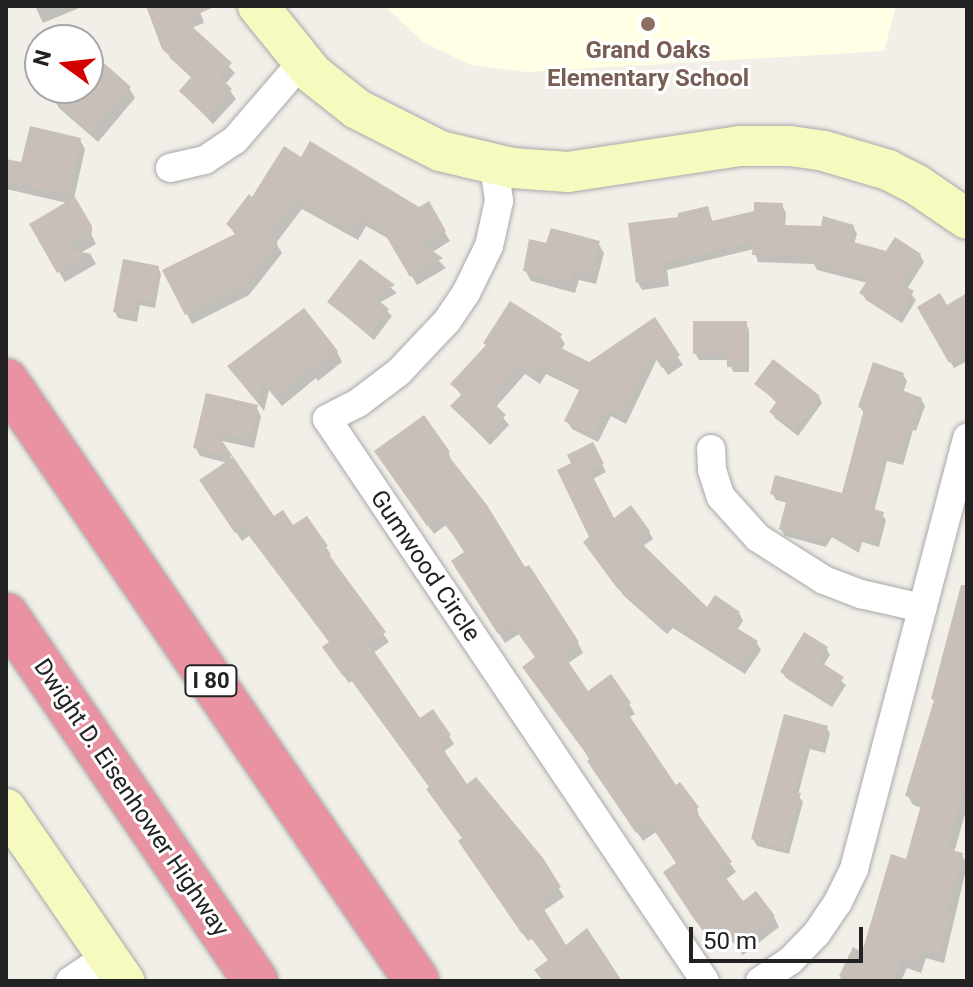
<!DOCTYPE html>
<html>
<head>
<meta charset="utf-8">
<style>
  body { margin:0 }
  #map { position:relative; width:973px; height:987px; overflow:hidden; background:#f2efe9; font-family:Roboto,sans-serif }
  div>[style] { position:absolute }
  .education>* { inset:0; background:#ffffe5 }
  .shadow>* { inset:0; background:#0003 }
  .building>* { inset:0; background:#c7bfb8 }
  .roads { filter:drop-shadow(0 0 2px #a9a9a9) drop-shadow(0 0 2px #a9a9a9) }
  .street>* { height:28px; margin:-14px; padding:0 14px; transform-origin:14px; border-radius:14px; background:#fff }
  .secondary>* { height:40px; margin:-20px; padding:0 20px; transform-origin:20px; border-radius:20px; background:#f7fabf }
  .highway>* { height:44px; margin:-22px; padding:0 22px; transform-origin:22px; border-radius:22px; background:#e892a2 }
  .dots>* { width:22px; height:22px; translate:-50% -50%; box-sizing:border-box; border:4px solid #fff; border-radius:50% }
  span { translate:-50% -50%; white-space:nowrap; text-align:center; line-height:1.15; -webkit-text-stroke:6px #fff; paint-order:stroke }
  .shield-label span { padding:2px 6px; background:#fff; border:2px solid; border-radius:6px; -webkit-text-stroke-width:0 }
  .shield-label { font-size:22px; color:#222; font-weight:700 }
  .education-label { font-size:24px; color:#785e54; font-weight:700 }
  .street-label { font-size:24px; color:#222 }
  .frame { position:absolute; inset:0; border:8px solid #222; pointer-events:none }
  .north { position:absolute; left:24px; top:24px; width:80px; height:80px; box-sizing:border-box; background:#fff; border:2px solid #a7a7a7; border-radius:50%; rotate:285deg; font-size:22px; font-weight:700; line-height:32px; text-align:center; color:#222 }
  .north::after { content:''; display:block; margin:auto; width:28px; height:36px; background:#d40000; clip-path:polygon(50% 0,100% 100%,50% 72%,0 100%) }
  .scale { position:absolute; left:689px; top:927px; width:174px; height:36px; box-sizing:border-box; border:4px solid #222; border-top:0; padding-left:10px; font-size:24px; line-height:28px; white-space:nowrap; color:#222; -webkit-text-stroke:6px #fff; paint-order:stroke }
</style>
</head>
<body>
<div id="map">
  <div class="education">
    <i style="clip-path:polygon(385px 6px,896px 6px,884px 51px,527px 72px,471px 65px,423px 42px)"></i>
  </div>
  <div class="shadow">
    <i style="clip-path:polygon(35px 6px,84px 6px,43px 23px)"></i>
    <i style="clip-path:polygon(148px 6px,198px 6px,204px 23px,191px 28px,235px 73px,225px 84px,236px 99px,213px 124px,181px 91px,193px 79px,170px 58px)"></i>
    <i style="clip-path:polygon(88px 76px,129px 88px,135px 98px,98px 142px,59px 108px,53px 98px,61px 88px,88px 88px)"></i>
    <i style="clip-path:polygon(80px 140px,85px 149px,74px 199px,96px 244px,80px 253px,91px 255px,96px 264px,65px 282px,31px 224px,67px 203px,6px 189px,6px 161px,23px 165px)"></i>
    <i style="clip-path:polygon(301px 160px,419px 209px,428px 204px,450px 241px,431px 253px,446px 268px,417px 285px,391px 240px,366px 226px,358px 240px,302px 209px,276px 243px,282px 253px,249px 295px,192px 324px,165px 271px,236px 236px,228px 224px)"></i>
    <i style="clip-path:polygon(782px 205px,786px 213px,785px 227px,853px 226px,857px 234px,854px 244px,887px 253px,920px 255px,924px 262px,907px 289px,916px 300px,902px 323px,866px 300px,862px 293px,868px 283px,817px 270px,814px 264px,758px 262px,754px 249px,667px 270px,669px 286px,642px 290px,638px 283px,681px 218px,707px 208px,713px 222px)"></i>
    <i style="clip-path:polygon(598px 243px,604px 253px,596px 284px,579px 280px,575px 293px,531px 281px,525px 270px,548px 246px)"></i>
    <i style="clip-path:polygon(361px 262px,397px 293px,379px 303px,392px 316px,374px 340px,329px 302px)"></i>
    <i style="clip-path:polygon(158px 267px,161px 274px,155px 308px,140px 305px,137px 322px,118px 318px,115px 312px)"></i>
    <i style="clip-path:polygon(919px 307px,967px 310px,967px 361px,954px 368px)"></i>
    <i style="clip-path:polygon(654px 320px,683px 365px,668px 375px,657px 359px,626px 424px,611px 416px,598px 442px,572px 429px,567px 421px,581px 391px,546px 374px,540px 384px,525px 374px,495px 408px,509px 425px,490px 445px,453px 407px,462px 396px,453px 384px,560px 336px,565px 344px,561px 350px,589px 364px)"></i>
    <i style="clip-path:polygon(746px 323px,749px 330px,749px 372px,733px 372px,729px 360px,699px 360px,695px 353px)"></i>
    <i style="clip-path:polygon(337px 352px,342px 362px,318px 381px,316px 378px,282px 406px,269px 390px,264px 411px,230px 367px)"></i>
    <i style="clip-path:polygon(903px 375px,907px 381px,903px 393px,921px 399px,925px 406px,916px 431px,913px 430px,903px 465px,887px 461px,874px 512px,882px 514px,886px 520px,879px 547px,862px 542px,859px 553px,832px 537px,826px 547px,785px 536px,781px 529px,788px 503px,776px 500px,772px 493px,843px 495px,864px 413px,860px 407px)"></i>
    <i style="clip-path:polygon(757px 384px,819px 397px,822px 403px,798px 436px,775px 418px,772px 412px,778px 404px)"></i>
    <i style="clip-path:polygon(207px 396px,256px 407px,261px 416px,254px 448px,218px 440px,274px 519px,326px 547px,331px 555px,328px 557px,389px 642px,373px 653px,420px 721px,449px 736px,454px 744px,443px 752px,467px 786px,542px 860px,564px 897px,543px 911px,565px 948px,587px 931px,620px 981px,543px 981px,549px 961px,532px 939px,528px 941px,466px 850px,464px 840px,431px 788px,352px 681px,349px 683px,330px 656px,331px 643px,250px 535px,242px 541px,206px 489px,228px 463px,200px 456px,195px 447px)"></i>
    <i style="clip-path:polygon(596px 452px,606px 472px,593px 479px,613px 521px,649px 532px,653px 539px,642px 547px,708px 611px,739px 613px,743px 621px,737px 630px,756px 642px,761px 650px,745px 674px,673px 628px,667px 634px,624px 596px,590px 550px,592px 538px,559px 471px)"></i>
    <i style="clip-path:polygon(449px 453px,452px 464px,525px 569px,528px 567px,578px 643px,583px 653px,567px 664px,587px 693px,629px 704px,635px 714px,628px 718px,675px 788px,697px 808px,700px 820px,736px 872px,725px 880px,742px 904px,756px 894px,774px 917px,779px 927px,743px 955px,732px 941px,719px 951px,671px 882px,678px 864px,656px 832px,643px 841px,595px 771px,537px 658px,519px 634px,505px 643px,459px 571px,466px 553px,461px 545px,446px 525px,434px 534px,382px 461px)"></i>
    <i style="clip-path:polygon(967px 611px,967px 807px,954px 853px,962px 855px,967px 865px,944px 963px,926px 958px,921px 973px,907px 968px,901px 981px,839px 981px,854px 950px,863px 954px,908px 861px,922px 808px,913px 805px,908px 796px,936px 703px,933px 699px)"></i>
    <i style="clip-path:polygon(826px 648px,830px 655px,823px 666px,846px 685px,832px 707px,786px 678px,782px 672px)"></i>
    <i style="clip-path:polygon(785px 716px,827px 728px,830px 734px,825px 753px,810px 749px,798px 795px,803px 802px,789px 854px,757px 846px,753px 839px)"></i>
  </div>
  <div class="building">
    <i style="clip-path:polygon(146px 6px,216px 6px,185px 20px,232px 63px,219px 76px,232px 89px,207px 117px,179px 91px,192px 76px,162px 49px)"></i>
    <i style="clip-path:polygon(104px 63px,131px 87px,91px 133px,50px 98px,59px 88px,88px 88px,88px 82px)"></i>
    <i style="clip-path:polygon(30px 126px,81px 138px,68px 196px,6px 182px,6px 159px,21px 162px)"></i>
    <i style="clip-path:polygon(310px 141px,419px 207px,429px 201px,446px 231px,425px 244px,419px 242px,443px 258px,410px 277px,383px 231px,361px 218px,352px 232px,296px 200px,269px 236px,278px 243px,244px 286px,185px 315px,162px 270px,237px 233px,226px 224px,249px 194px,252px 197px,284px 146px,301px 157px)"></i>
    <i style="clip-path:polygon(75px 197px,92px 226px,92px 233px,65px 249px,92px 254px,57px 273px,29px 224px)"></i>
    <i style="clip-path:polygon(754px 202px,783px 203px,782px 225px,821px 226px,823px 216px,854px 225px,850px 241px,886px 251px,895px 237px,921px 254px,902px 284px,914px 291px,897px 317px,859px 293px,869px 278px,811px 263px,812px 257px,752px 255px,753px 242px,664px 262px,666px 279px,636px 283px,628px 223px,678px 217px,678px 213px,708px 206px,712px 221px,754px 211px)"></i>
    <i style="clip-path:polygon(551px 228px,600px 241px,591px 275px,574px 270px,570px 284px,523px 271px,529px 239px,546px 243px)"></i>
    <i style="clip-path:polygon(123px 259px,159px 266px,152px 302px,137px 299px,134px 316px,113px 312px)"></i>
    <i style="clip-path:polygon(360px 259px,395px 285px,374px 297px,389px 309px,370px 335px,327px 302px)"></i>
    <i style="clip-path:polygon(940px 293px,947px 305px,967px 293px,967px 353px,949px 363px,917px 307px)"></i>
    <i style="clip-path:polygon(510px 301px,562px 334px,555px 345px,589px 362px,655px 317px,680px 355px,662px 368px,652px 353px,621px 416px,606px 409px,593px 435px,564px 421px,581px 386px,541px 366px,535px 376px,519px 366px,490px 400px,506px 415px,484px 438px,450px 406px,462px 394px,450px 384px,486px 345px,483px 343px)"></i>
    <i style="clip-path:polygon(304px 308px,338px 351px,311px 372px,309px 369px,275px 397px,263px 382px,258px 403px,227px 366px)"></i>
    <i style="clip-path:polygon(693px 321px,747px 321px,747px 366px,727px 367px,727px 354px,693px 354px)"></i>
    <i style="clip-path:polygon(773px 359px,820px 396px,794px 430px,769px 412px,777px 401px,754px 384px)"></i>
    <i style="clip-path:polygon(873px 362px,904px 373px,899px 389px,922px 398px,912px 426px,909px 425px,900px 460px,884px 455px,870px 508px,884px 512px,876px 541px,859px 537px,856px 548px,828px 531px,822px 541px,779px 529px,787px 498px,770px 494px,775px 475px,842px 493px,864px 409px,858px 407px)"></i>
    <i style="clip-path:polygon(206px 393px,258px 405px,250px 440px,216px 432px,274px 516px,283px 510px,293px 525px,307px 516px,328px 546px,324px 548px,386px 632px,369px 644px,420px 718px,433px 709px,451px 735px,439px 743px,467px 784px,476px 777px,543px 858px,561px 887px,539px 901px,566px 945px,587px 928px,622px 981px,543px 981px,534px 970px,548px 960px,526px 931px,522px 934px,458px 841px,462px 838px,426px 789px,429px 787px,346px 673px,343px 676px,322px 647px,329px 642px,243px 528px,235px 533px,199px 480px,233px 457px,193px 448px)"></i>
    <i style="clip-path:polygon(424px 415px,450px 452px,447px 454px,487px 505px,525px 567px,529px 565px,579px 642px,563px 654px,588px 691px,611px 674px,631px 703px,624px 708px,676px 785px,680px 782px,699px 807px,695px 810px,732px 862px,720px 870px,743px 901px,756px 891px,775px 916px,736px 946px,725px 933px,712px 943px,692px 916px,663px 872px,676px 863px,649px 823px,636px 833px,587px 761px,590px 759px,522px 667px,535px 657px,512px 625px,498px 634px,451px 561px,464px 552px,453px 535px,439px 517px,427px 526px,374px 451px)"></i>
    <i style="clip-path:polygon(593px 442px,604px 464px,590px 471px,614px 518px,631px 505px,650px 531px,638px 540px,707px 607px,715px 595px,740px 612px,732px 625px,758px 641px,741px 667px,668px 621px,662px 628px,617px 588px,583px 542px,589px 537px,557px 470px,571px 463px,567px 455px)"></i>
    <i style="clip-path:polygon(961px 585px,967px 585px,967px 777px,947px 849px,963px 853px,947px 911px,952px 912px,939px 955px,921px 949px,916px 964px,902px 959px,891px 981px,849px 981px,839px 976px,853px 947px,862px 952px,891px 854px,906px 859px,922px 801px,905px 796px,934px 700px,931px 699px)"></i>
    <i style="clip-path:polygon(804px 632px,828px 647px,819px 661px,844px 677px,828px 702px,780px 672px)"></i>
    <i style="clip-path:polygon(784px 714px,828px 726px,822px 748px,807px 744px,794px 792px,801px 793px,786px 849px,751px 839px)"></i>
  </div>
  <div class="roads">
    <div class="street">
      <i style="left:494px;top:165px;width:36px;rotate:82deg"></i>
      <i style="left:499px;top:201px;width:46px;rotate:102.5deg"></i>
      <i style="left:489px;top:246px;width:52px;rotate:116.1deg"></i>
      <i style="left:466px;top:293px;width:34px;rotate:124deg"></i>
      <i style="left:447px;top:321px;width:70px;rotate:133.3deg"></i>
      <i style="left:399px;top:372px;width:51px;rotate:142.9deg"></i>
      <i style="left:358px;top:403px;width:35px;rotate:153deg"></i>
      <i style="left:327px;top:419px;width:677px;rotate:56.08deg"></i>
      <i style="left:170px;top:168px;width:36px;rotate:-13deg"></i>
      <i style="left:205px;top:160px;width:36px;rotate:-34deg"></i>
      <i style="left:235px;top:140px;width:103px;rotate:-49.3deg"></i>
      <i style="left:711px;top:449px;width:21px;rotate:87deg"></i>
      <i style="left:712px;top:470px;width:28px;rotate:72deg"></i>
      <i style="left:721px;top:497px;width:55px;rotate:47.9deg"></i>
      <i style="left:758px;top:538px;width:78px;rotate:32.5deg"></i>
      <i style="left:824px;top:580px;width:40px;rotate:21deg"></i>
      <i style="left:861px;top:594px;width:63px;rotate:12.9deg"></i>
      <i style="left:70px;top:981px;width:45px;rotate:-34deg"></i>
      <i style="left:760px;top:981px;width:37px;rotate:-34deg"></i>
      <i style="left:791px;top:960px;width:37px;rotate:-46deg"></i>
      <i style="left:817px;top:933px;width:37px;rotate:-56deg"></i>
      <i style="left:838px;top:902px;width:37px;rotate:-64deg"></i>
      <i style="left:854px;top:869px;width:446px;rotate:-75.3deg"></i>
    </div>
    <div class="secondary">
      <i style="left:258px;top:6px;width:87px;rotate:51deg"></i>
      <i style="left:313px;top:74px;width:56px;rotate:38.5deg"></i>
      <i style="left:357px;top:109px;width:93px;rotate:26.8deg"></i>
      <i style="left:440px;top:151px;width:74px;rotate:13.3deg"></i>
      <i style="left:512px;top:168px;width:56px;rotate:4.1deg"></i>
      <i style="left:568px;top:172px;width:174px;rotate:-8.6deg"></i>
      <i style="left:740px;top:146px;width:50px"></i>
      <i style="left:790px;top:146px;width:34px;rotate:8deg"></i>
      <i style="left:824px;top:151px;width:67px;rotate:16.5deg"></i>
      <i style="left:888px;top:170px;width:33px;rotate:27deg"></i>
      <i style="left:917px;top:185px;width:60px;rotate:34.2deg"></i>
      <i style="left:6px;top:809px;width:209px;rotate:55.5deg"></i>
    </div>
    <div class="highway">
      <i style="left:6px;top:381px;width:727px;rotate:55.59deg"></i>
      <i style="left:6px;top:615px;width:443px;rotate:55.7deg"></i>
    </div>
  </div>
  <div class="dots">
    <i style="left:648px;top:24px;background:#8d6e63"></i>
  </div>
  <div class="shield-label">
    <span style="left:211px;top:681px">I 80</span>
  </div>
  <div class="education-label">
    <span style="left:648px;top:65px">Grand Oaks<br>Elementary School</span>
  </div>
  <div class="street-label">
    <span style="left:425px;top:566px;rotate:56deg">Gumwood Circle</span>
    <span style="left:131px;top:798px;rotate:56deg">Dwight D. Eisenhower Highway</span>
  </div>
  <div class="frame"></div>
  <div class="north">N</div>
  <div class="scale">50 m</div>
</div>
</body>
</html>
